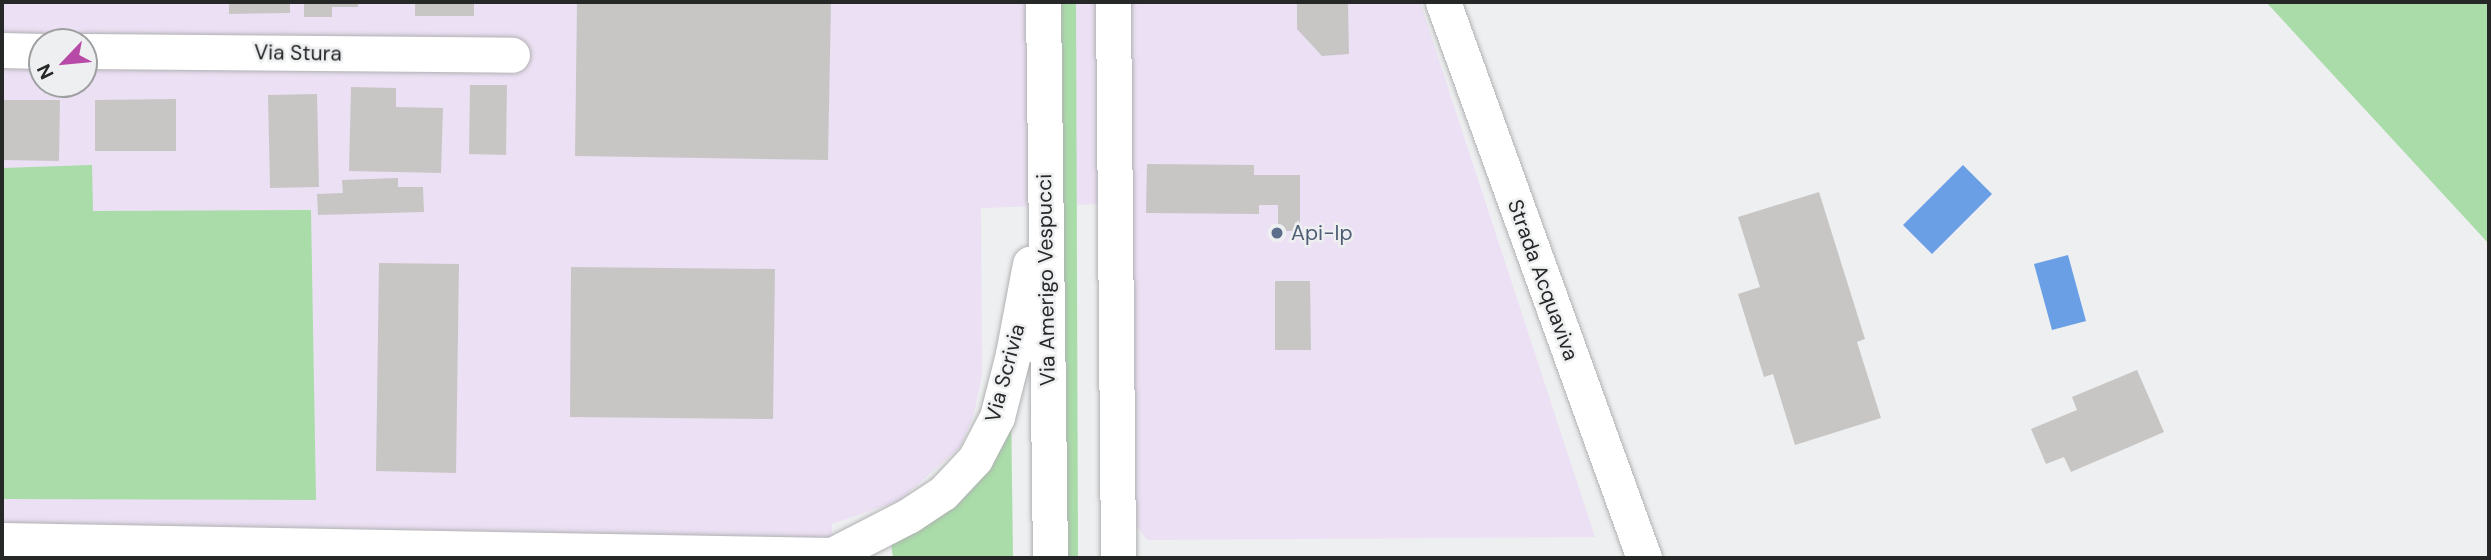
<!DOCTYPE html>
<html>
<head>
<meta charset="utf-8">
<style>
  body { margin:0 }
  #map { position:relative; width:2491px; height:560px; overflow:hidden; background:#eeeff0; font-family:"DM Sans",sans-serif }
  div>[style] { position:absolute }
  .industrial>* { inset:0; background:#ece0f4 }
  .green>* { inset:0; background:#a9dca8 }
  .water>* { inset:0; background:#6a9fe5 }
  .building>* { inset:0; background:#c7c6c5 }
  .roads { filter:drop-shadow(0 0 2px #b0b1b3) drop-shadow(0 0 2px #b0b1b3) }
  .minor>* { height:35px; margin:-17.5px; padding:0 17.5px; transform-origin:17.5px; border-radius:17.5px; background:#fff }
  .dots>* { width:19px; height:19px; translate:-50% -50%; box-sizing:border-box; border:4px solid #eeeff0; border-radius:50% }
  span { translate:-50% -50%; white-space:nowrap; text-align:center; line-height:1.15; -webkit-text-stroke:5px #eeeff0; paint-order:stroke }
  .street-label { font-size:21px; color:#262727 }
  .service-label { font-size:21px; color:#4e5e75 }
  .left { translate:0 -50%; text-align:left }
  .frame { position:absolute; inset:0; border:4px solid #262727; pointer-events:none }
  .north { position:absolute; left:28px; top:28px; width:70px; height:70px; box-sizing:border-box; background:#eeeff0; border:2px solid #9e9fa0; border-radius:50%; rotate:244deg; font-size:19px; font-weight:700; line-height:28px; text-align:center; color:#262727 }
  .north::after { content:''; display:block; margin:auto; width:24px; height:32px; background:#b749a7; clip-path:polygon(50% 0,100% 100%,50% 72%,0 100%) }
</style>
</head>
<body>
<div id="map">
  <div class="industrial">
    <i style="clip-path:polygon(evenodd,2px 2px,1420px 2px,1595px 537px,1147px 540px,1136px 525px,1131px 484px,1129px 203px,981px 208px,982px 376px,973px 417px,960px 447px,899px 501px,832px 524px,832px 558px,2px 558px,2px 2px,42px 42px,84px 42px,84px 84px,42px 84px,42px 42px)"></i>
  </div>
  <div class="green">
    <i style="clip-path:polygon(1061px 2px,1076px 2px,1078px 558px,1063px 558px)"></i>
    <i style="clip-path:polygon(2266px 2px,2489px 2px,2489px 244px)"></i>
    <i style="clip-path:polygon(92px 165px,93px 211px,311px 210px,316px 500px,2px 499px,2px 168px)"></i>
    <i style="clip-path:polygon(1011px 402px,1013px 558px,893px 558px,891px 544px,940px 516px,971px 490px,995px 453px)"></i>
  </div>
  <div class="water">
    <i style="clip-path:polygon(1963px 165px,1992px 194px,1932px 254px,1903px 225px)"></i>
    <i style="clip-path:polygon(2068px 255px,2086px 321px,2052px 330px,2034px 264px)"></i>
  </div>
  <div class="building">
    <i style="clip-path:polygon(229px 2px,290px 2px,290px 13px,229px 14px)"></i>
    <i style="clip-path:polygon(304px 2px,358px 2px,358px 7px,332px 7px,332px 17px,304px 17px)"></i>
    <i style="clip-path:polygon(415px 2px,474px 2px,474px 16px,415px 16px)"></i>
    <i style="clip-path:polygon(577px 2px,831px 2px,828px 160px,575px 156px)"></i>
    <i style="clip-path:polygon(1297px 2px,1348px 2px,1349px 54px,1322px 56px,1297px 29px)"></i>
    <i style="clip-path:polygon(470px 85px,507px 85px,506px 155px,469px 154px)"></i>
    <i style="clip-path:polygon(351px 87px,396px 88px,396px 107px,443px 108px,441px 173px,349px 171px)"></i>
    <i style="clip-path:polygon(317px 94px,319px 187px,270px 188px,268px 95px)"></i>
    <i style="clip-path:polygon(176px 99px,176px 151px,95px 151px,95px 100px)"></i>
    <i style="clip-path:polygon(2px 100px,60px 100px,59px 161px,2px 160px)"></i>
    <i style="clip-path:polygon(1147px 164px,1254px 165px,1254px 175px,1300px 175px,1300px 231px,1278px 231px,1278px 205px,1259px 205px,1259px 214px,1146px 213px)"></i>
    <i style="clip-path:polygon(398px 178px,398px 187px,423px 187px,424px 212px,318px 215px,317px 194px,343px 193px,342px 180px)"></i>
    <i style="clip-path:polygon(1819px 192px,1865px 339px,1857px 342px,1881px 418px,1795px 445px,1773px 374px,1764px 377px,1738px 294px,1760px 287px,1738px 217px)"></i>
    <i style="clip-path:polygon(379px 263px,459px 264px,456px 473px,376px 471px)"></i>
    <i style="clip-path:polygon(571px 267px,775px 269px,773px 419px,570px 417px)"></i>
    <i style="clip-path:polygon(1275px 281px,1310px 281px,1311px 350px,1275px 350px)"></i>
    <i style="clip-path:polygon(2137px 370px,2164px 432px,2071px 472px,2064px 457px,2046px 464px,2031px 429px,2077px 410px,2072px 397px)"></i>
  </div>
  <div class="roads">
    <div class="minor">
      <i style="left:1043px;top:2px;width:556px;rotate:89.28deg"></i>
      <i style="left:1113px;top:2px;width:556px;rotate:89.48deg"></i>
      <i style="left:1443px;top:2px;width:591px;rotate:70.12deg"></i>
      <i style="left:2px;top:50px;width:40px;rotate:1.4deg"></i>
      <i style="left:84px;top:51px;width:428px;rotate:0.5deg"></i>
      <i style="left:2px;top:540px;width:830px;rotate:1.04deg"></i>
      <i style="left:832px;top:555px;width:10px;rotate:17deg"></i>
      <i style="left:832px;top:555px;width:85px;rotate:-27.2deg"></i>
      <i style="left:908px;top:516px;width:42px;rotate:-33.3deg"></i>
      <i style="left:943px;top:493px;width:47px;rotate:-46.7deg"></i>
      <i style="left:975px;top:459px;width:47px;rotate:-62.4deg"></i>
      <i style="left:997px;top:417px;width:65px;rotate:-75.7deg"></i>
      <i style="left:1013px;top:354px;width:92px;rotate:-79.3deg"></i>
    </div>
  </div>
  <div class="dots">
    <i style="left:1277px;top:233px;background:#5c6f8a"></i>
  </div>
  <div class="street-label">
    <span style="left:298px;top:53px;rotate:1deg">Via Stura</span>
    <span style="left:1046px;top:280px;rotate:-91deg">Via Amerigo Vespucci</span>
    <span style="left:1543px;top:280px;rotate:70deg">Strada Acquaviva</span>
    <span style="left:1005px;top:373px;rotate:-75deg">Via Scrivia</span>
  </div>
  <div class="service-label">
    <span class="left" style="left:1291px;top:233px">Api-Ip</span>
  </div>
  <div class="frame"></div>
  <div class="north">N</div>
</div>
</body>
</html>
